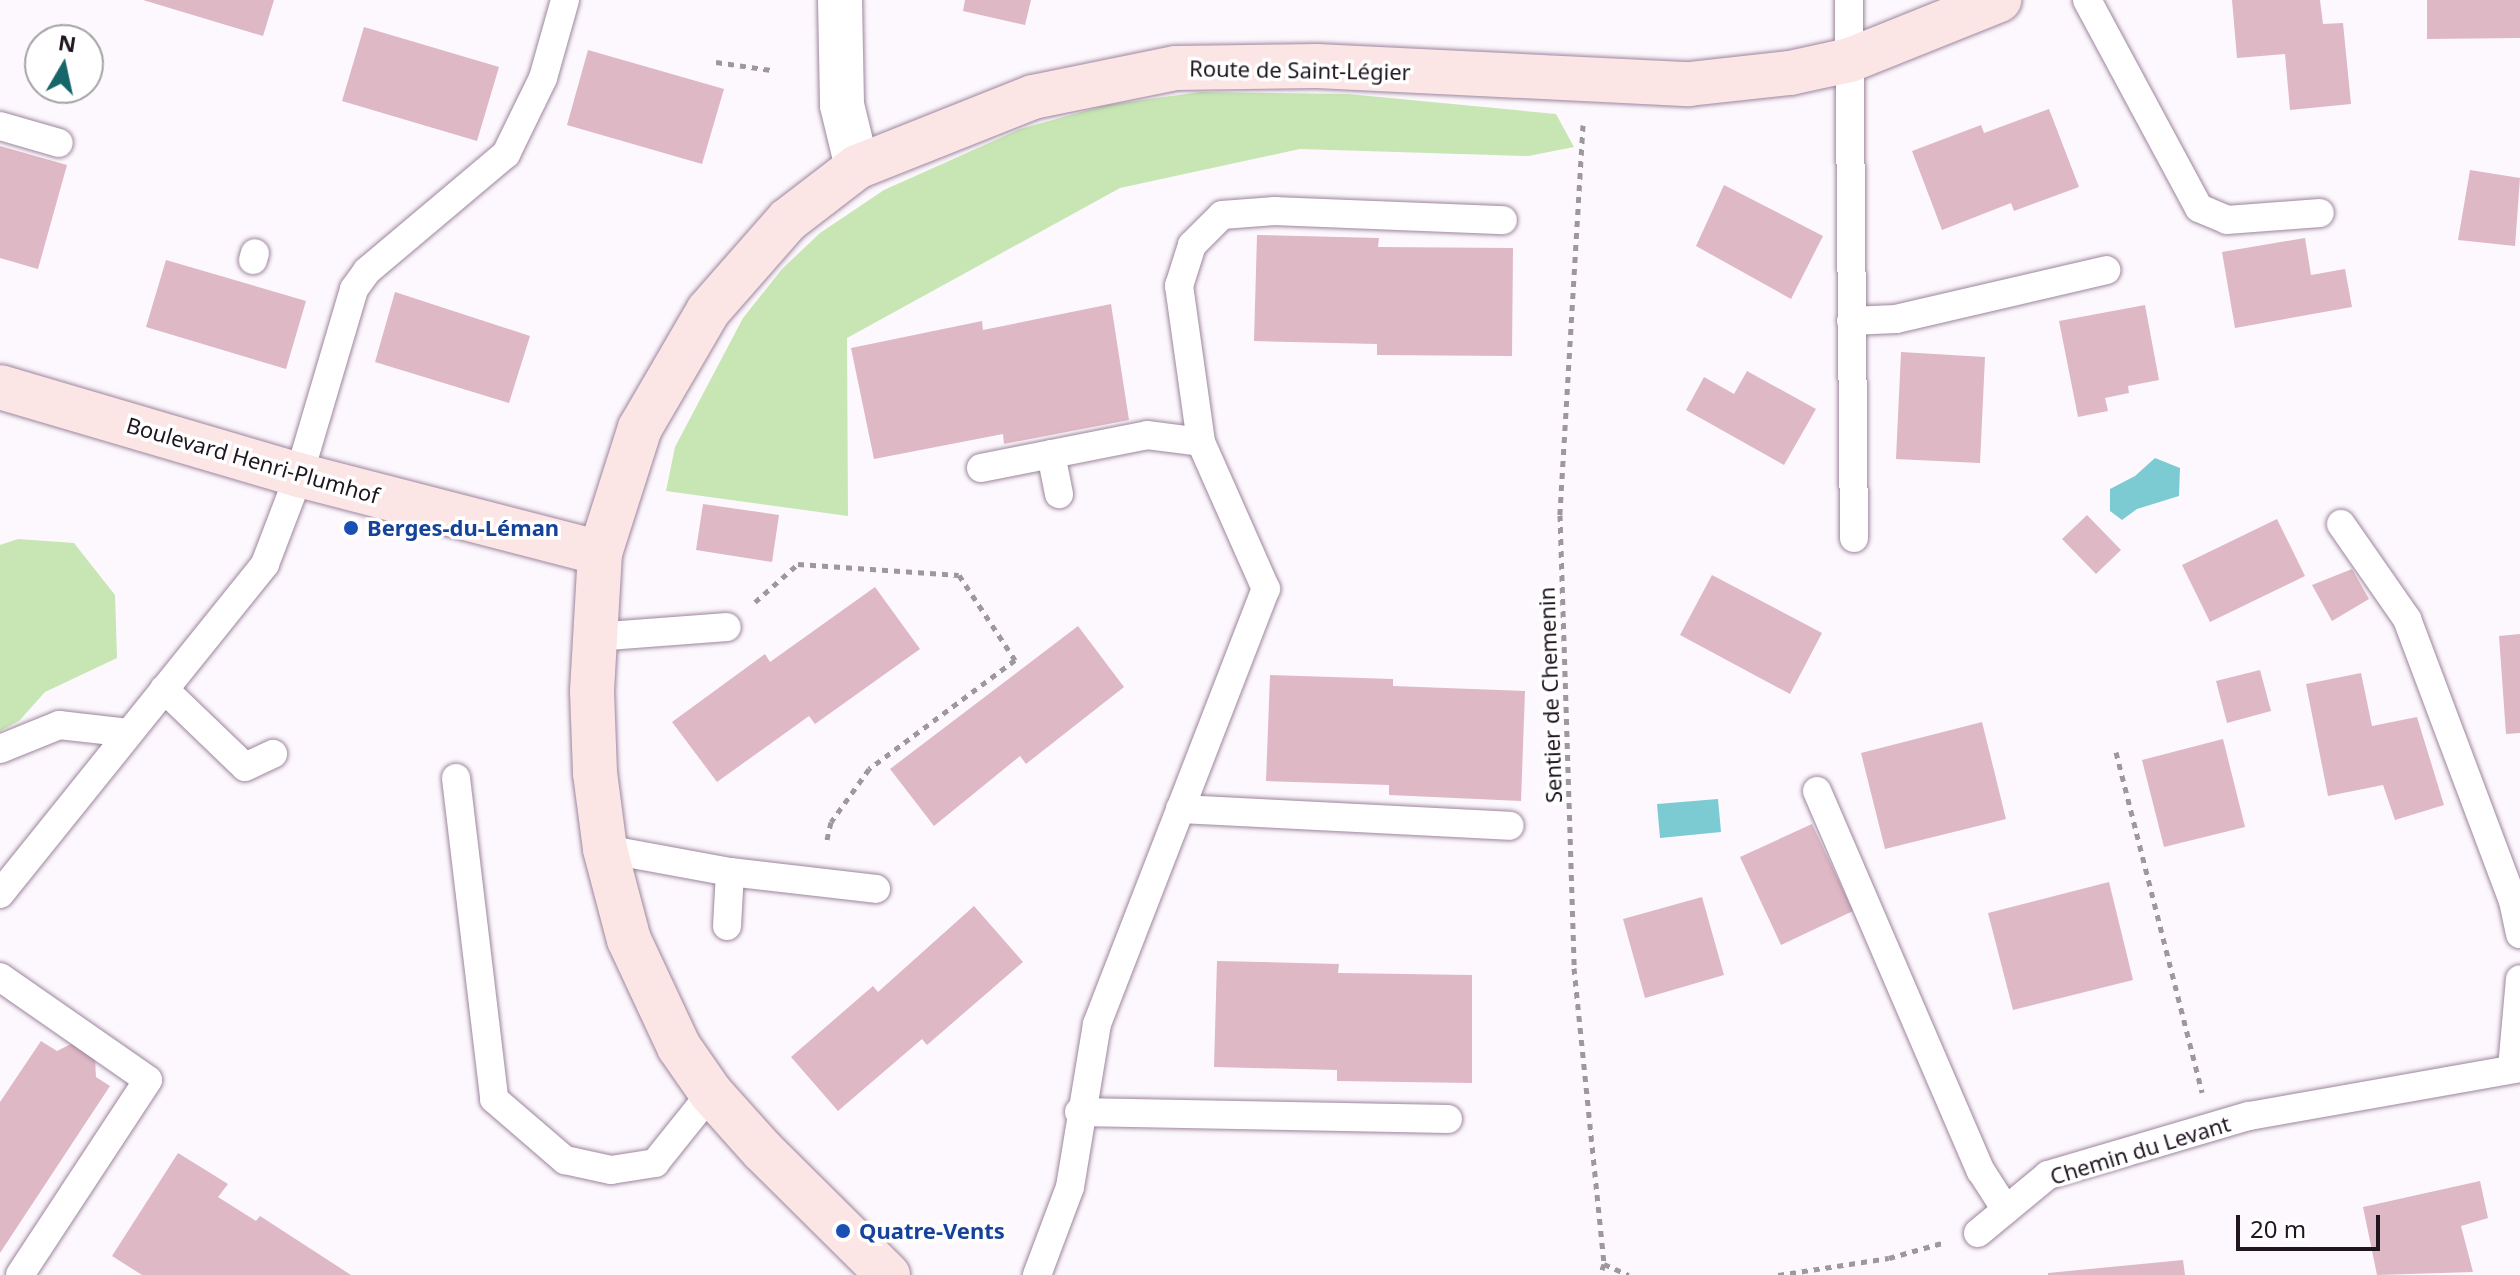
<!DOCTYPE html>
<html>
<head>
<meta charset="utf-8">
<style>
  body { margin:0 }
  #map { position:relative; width:2520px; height:1275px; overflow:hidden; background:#fdf8fd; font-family:"Noto Sans",sans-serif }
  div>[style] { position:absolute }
  .green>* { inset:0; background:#c7e6b3 }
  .water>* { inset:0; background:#7ccbd3 }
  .building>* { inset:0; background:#deb8c4 }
  .path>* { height:5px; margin-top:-2.5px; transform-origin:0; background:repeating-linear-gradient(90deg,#9e979e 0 6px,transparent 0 12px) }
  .roads { filter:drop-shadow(0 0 2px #9d859e) drop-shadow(0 0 2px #9d859e) }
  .lane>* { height:28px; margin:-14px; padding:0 14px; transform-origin:14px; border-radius:14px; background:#fff }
  .street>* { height:44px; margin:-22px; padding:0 22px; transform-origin:22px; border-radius:22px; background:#fff }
  .secondary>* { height:44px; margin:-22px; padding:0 22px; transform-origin:22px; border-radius:22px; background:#fbe5e5 }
  .dots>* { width:22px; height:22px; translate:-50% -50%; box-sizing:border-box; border:4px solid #fff; border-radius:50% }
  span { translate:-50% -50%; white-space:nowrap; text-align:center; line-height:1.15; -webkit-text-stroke:7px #fff; paint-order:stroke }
  .street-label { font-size:22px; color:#1f1620 }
  .transit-label { font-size:22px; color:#164399; font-weight:700 }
  .left { translate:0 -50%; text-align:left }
  .north { position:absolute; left:24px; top:24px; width:80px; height:80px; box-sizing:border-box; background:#fff; border:2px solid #a5a2a6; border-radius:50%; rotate:9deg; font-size:22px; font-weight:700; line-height:32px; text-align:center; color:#1f1620 }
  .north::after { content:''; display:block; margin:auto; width:28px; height:36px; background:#166569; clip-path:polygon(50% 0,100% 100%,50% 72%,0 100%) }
  .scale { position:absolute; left:2236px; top:1215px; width:144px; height:36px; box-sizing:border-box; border:4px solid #1f1620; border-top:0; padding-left:10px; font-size:24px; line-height:28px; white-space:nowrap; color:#1f1620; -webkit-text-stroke:6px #fff; paint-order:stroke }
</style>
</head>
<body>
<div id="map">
  <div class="green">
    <i style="clip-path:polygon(1200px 92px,1348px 94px,1556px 114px,1574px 147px,1528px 156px,1300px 149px,1120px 188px,847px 338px,848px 516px,666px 491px,675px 447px,743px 318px,782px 269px,820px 233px,884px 190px,1020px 129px,1107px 105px)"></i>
    <i style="clip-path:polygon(18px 539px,74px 543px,115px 595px,117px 658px,45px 692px,19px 721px,0 731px,0 545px)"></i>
  </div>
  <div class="water">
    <i style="clip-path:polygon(2155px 458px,2180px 468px,2179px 496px,2137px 509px,2122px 520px,2110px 511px,2110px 489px,2135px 476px)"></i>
    <i style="clip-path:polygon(1718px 799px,1721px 832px,1660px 838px,1657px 804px)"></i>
  </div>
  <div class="building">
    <i style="clip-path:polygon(143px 0,274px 0,263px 36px)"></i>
    <i style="clip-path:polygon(965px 0,1031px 0,1025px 25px,963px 11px)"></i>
    <i style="clip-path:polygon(2232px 0,2320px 0,2323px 24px,2343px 23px,2351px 104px,2290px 110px,2285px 54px,2237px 58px)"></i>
    <i style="clip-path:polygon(2427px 0,2520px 0,2520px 38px,2427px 39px)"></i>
    <i style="clip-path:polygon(364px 27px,499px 67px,477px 141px,342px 101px)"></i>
    <i style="clip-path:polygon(588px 50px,724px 89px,702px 164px,567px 125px)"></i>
    <i style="clip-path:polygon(2049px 109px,2079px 187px,2014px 211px,2011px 203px,1942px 230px,1912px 151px,1981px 125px,1984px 133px)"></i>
    <i style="clip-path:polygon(0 146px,67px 165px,38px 269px,0 258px)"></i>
    <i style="clip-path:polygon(2470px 170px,2520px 178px,2515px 246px,2458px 240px)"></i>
    <i style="clip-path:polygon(1724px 185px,1823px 236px,1791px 299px,1696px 246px)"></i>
    <i style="clip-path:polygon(1257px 235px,1379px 238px,1378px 247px,1513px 248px,1512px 356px,1377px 355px,1377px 344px,1254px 341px)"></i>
    <i style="clip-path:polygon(2305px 238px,2311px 275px,2345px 269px,2352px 307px,2235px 328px,2222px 252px)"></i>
    <i style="clip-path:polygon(166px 260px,306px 301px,286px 369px,146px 327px)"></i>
    <i style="clip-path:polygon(395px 292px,530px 336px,509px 403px,375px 362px)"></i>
    <i style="clip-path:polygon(1111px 304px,1129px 420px,1004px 444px,1003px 434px,874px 459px,851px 348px,982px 321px,983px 330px)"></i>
    <i style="clip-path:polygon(2145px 305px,2159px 380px,2128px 386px,2129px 393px,2105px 398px,2108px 411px,2078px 417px,2059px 321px)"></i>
    <i style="clip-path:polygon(1901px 352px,1985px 357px,1980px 463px,1896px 459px)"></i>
    <i style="clip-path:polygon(1747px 371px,1816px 409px,1784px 465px,1686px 410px,1704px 377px,1734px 394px)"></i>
    <i style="clip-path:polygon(703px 504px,779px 515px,772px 562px,696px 550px)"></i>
    <i style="clip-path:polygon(2087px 515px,2121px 550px,2096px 574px,2062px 539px)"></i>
    <i style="clip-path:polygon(2277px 519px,2305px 576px,2210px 622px,2182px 565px)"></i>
    <i style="clip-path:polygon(2352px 569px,2369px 599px,2332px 621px,2312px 585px)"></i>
    <i style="clip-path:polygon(1712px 575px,1822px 633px,1790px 694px,1680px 635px)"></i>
    <i style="clip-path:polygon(875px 587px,920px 649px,815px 724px,809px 716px,717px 782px,672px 722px,765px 654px,770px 662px)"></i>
    <i style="clip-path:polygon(1078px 626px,1124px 687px,1026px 764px,1020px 756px,934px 826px,890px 769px)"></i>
    <i style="clip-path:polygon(2520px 634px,2520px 733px,2506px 734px,2499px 636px)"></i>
    <i style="clip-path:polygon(2260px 670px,2271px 711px,2227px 723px,2216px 681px)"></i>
    <i style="clip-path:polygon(2361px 673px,2372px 726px,2417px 717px,2444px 805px,2395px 820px,2383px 785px,2328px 796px,2306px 684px)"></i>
    <i style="clip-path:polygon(1270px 675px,1393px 679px,1393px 686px,1525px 691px,1521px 801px,1389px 795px,1389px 785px,1266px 781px)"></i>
    <i style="clip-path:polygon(1982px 722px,2006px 819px,1885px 849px,1861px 753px)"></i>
    <i style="clip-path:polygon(2223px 739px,2245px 827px,2164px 847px,2142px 760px)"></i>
    <i style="clip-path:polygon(1812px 824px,1853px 911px,1781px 945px,1740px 857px)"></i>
    <i style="clip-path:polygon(2109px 882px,2133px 980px,2013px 1010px,1988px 913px)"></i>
    <i style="clip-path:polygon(1702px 897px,1724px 975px,1645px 998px,1623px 919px)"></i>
    <i style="clip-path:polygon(974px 906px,1023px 962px,927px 1045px,922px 1039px,838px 1111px,791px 1057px,873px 986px,878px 992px)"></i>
    <i style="clip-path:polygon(1217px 961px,1339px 964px,1338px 973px,1472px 975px,1472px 1083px,1337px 1081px,1337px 1070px,1214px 1067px)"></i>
    <i style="clip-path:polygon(41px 1041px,57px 1051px,73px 1043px,95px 1057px,96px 1077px,110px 1086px,0 1253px,0 1102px)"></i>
    <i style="clip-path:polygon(178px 1153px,228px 1184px,218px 1197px,256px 1221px,260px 1216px,351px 1275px,142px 1275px,112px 1256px)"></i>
    <i style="clip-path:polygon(2480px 1181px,2488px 1218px,2461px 1226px,2473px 1272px,2377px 1275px,2363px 1207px)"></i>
    <i style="clip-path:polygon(2183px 1260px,2185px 1275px,2048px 1275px,2048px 1273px)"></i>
  </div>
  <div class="path">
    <i style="left:716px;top:62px;width:56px;rotate:8.3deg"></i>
    <i style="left:1583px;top:125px;width:391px;rotate:93.4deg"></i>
    <i style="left:1560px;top:515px;width:453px;rotate:88.2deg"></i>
    <i style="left:1574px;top:968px;width:298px;rotate:84.2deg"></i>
    <i style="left:1604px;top:1264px;width:12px;rotate:110deg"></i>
    <i style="left:755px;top:602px;width:57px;rotate:-41.5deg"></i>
    <i style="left:798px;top:564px;width:161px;rotate:3.9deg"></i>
    <i style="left:959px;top:575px;width:102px;rotate:56.6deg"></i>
    <i style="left:1015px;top:660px;width:182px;rotate:143.3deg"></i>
    <i style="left:869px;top:769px;width:65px;rotate:125.6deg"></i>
    <i style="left:831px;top:822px;width:23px;rotate:103deg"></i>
    <i style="left:2116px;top:752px;width:351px;rotate:75.8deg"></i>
    <i style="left:1604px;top:1264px;width:27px;rotate:24deg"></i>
    <i style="left:1778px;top:1275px;width:112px;rotate:-8.7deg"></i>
    <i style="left:1889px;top:1258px;width:55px;rotate:-15.8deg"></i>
  </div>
  <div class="roads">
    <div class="lane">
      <i style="left:1849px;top:0;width:538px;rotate:89.47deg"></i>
      <i style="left:2087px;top:0;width:236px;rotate:61.7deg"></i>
      <i style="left:2199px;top:208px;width:30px;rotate:23deg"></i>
      <i style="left:2227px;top:220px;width:93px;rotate:-4.3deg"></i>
      <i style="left:0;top:126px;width:61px;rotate:16.1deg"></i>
      <i style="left:253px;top:260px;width:7px;rotate:-74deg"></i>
      <i style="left:1851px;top:321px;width:45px;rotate:-2.5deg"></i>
      <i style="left:1896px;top:319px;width:216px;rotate:-13.1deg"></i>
      <i style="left:1051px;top:454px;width:41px;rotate:78.7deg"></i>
      <i style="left:981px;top:468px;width:169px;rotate:-11.2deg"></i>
      <i style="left:1147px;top:435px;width:54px;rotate:7.4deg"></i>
      <i style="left:2341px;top:524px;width:116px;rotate:55.2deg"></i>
      <i style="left:2407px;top:619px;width:301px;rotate:69.4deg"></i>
      <i style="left:2513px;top:901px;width:34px;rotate:78deg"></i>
      <i style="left:595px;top:637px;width:132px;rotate:-4.3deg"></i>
      <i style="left:164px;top:689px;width:112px;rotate:43.9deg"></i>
      <i style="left:245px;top:767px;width:31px;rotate:-25deg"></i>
      <i style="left:0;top:749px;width:64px;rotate:-22.1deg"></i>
      <i style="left:59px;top:725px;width:70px;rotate:6.5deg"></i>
      <i style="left:456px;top:778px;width:323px;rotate:83.2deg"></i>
      <i style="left:494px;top:1099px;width:94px;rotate:40.7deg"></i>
      <i style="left:565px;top:1160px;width:47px;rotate:12.3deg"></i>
      <i style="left:611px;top:1170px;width:45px;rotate:-9deg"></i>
      <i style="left:655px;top:1163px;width:90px;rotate:-51.3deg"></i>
      <i style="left:1817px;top:791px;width:414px;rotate:66.7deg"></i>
      <i style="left:1981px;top:1171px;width:46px;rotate:57.3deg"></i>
      <i style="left:1180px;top:809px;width:330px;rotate:2.9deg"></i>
      <i style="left:605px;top:849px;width:127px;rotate:10.4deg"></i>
      <i style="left:730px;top:872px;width:147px;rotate:6.6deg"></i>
      <i style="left:0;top:894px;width:423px;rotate:-51.2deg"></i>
      <i style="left:265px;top:564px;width:95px;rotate:-69.1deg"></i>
      <i style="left:299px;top:475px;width:194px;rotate:-73.5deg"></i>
      <i style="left:354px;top:289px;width:22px;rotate:-54deg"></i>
      <i style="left:367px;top:271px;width:182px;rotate:-40.1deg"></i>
      <i style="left:506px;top:154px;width:85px;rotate:-64deg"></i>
      <i style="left:543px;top:78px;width:81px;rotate:-74.2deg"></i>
      <i style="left:727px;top:926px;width:54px;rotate:-86.8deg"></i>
      <i style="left:0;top:977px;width:180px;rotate:34.8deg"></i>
      <i style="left:148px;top:1080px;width:233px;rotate:123.3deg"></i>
      <i style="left:2512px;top:1068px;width:89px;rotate:-84.9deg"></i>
      <i style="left:1079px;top:1112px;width:369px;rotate:1.1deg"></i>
      <i style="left:1978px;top:1233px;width:91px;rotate:-39.6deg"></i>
      <i style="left:2048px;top:1175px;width:209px;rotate:-16.4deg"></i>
      <i style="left:2249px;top:1116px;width:275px;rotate:-10deg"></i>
      <i style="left:1037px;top:1275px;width:94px;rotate:-69.4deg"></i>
      <i style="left:1070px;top:1187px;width:165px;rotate:-80.6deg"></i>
      <i style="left:1097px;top:1024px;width:467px;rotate:-68.8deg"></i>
      <i style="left:1266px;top:589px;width:161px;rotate:-113.9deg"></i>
      <i style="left:1201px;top:442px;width:158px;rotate:-98deg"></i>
      <i style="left:1179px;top:286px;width:43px;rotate:-72.4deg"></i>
      <i style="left:1192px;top:245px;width:42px;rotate:-45deg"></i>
      <i style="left:1222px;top:215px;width:53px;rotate:-4.3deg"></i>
      <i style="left:1275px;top:211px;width:228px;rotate:2.3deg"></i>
    </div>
    <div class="street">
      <i style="left:840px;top:0;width:105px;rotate:88.9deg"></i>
      <i style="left:842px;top:105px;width:64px;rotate:76.4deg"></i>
    </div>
    <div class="secondary">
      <i style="left:0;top:387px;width:312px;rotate:16.4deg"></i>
      <i style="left:299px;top:475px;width:311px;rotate:14.5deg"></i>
      <i style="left:888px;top:1275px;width:177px;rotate:-135.2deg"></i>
      <i style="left:762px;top:1150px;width:76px;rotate:-131.8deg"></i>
      <i style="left:711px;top:1093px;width:56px;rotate:-124.8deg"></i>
      <i style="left:679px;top:1047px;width:118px;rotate:-115deg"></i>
      <i style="left:629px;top:940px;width:94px;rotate:-104.8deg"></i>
      <i style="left:605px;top:849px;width:77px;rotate:-97.5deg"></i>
      <i style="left:595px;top:773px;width:82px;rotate:-92.1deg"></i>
      <i style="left:592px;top:691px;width:138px;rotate:-86.7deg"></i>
      <i style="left:600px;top:553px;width:131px;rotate:-72.3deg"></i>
      <i style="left:640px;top:428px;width:135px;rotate:-59.8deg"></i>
      <i style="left:708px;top:311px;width:121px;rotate:-48.7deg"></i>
      <i style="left:788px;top:220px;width:87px;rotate:-37.5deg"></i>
      <i style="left:857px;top:167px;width:189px;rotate:-21.7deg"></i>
      <i style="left:1033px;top:97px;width:146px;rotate:-11.5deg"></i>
      <i style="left:1176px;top:68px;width:141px;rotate:-0.8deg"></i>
      <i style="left:1317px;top:66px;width:372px;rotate:2.8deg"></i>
      <i style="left:1689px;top:84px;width:102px;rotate:-6.2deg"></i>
      <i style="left:1790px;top:73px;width:61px;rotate:-12.2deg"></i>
      <i style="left:1850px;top:60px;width:161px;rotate:-21.9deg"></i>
    </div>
  </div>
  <div class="dots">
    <i style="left:351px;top:528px;background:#1a4fb4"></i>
    <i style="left:843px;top:1231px;background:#1a4fb4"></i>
  </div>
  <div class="street-label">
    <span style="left:1300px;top:70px;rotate:1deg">Route de Saint-Légier</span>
    <span style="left:253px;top:460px;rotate:16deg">Boulevard Henri-Plumhof</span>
    <span style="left:1550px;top:695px;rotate:-92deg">Sentier de Chemenin</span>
    <span style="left:2140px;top:1150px;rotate:-17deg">Chemin du Levant</span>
  </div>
  <div class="transit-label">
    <span class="left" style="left:367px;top:528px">Berges-du-Léman</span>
    <span class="left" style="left:859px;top:1231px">Quatre-Vents</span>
  </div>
  <div class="north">N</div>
  <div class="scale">20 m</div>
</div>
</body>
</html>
